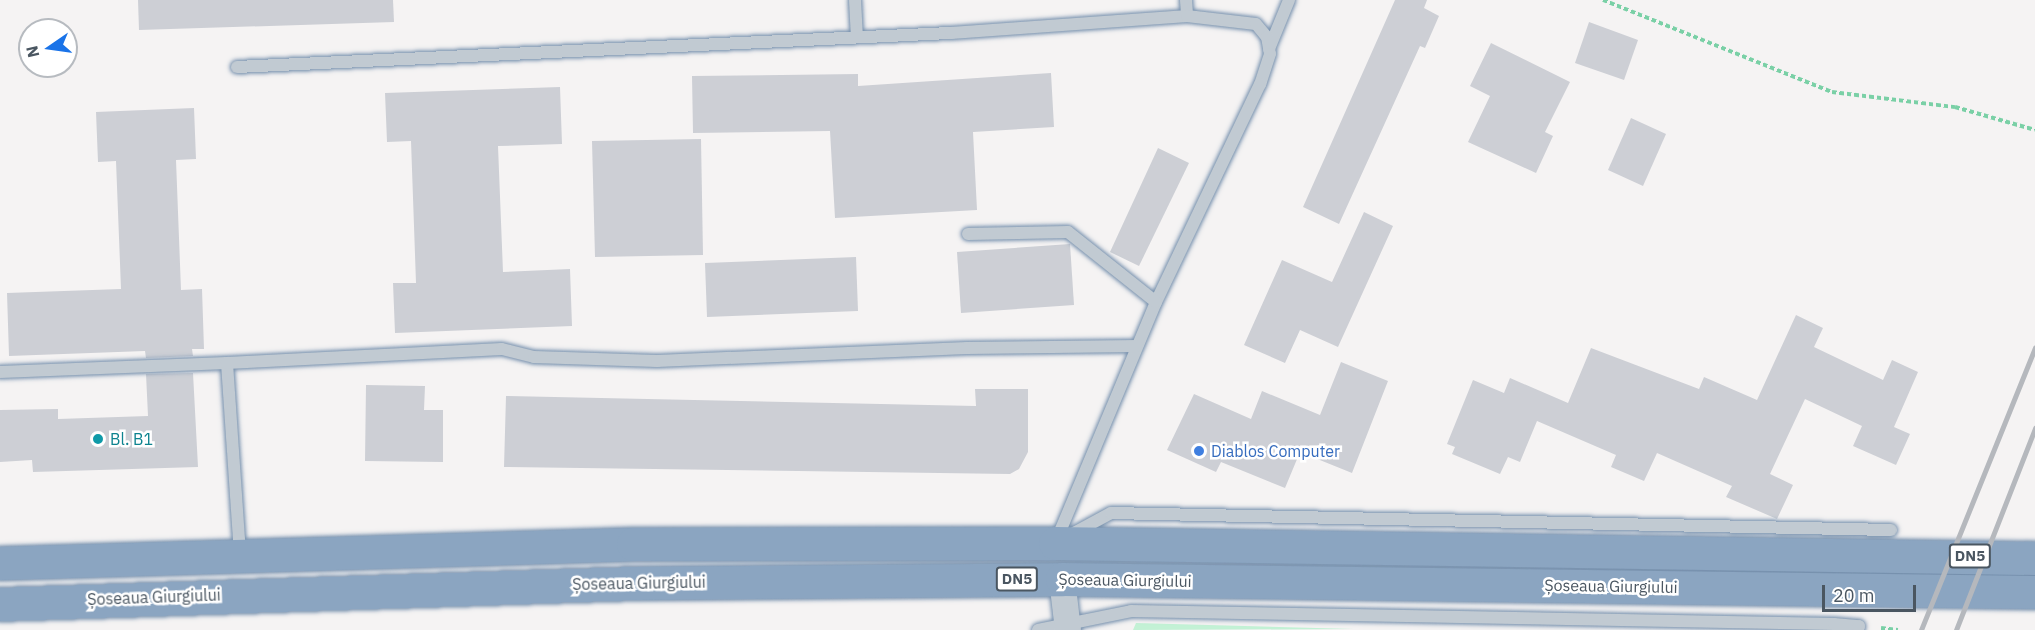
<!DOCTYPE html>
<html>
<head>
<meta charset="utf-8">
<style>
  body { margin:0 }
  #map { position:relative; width:2035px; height:630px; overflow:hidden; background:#f5f3f3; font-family:"IBM Plex Sans",sans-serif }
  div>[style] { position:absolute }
  .green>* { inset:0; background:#c3f1d5 }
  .building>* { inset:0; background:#cdcfd5 }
  .path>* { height:4px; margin-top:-2px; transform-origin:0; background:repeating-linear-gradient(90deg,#7ad0a6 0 4.5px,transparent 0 7.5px) }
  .roads { filter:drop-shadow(0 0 2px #7690ad) drop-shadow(0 0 2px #7690ad) }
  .lane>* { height:12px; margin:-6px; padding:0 6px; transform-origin:6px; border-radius:6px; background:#c1cad2 }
  .street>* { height:26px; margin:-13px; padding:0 13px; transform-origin:13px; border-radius:13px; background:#c1cad2 }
  .highway>* { height:33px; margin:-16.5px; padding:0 16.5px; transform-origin:16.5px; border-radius:16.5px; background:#8ba5c1 }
  .rail>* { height:4.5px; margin:-2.25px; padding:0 2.25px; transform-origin:2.25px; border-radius:2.25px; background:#b5b8bd }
  .dots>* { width:16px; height:16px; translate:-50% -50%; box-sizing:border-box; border:3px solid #fff; border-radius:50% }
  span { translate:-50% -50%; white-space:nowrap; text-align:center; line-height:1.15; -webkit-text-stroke:5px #fff; paint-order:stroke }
  .shield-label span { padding:2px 4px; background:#fff; border:2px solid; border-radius:4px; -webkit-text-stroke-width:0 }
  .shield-label { font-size:15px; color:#4a5661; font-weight:700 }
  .culture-label { font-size:16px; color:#0d838f }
  .left { translate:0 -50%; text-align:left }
  .shop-label { font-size:16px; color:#366cbe }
  .street-label { font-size:16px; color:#4a5661 }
  .north { position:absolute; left:18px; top:18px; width:60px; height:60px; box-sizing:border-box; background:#fff; border:2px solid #b7bbc0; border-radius:50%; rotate:257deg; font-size:16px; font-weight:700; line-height:24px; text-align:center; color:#4a5661 }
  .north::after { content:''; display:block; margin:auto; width:21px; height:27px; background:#1a73e8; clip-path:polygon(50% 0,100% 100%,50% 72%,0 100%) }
  .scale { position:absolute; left:1822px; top:585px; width:94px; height:27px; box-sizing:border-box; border:3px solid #4a5661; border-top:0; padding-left:8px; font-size:18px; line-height:21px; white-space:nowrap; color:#4a5661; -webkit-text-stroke:4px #fff; paint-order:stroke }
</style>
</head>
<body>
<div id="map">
  <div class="green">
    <i style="clip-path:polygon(1136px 623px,1354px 629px,1133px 630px)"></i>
  </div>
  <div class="building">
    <i style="clip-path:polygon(138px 0,393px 0,394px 22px,139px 30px)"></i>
    <i style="clip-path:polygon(1395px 0,1427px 0,1424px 8px,1439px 16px,1425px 48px,1420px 46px,1339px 224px,1303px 207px)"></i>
    <i style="clip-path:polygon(1589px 22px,1638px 40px,1624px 80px,1575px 63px)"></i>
    <i style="clip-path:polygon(1491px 43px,1570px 82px,1545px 132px,1553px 136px,1536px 173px,1468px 142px,1490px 96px,1470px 86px)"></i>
    <i style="clip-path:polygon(1051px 73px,1054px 127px,973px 132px,977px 210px,835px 218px,830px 131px,693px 133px,692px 76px,858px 74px,858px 86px)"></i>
    <i style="clip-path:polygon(560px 87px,562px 144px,498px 146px,503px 272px,570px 269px,572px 326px,395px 333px,393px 283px,416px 283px,411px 141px,387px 142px,385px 93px)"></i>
    <i style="clip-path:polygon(194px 108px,196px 159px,176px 160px,181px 290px,202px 289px,204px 349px,192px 349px,193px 356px,146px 358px,145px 351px,9px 356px,7px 293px,121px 289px,116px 161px,98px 162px,96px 112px)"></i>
    <i style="clip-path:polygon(1631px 118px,1666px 134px,1643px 186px,1608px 170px)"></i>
    <i style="clip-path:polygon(701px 139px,703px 255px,595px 257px,592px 141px)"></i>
    <i style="clip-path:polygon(1158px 148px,1189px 163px,1139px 266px,1110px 252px)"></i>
    <i style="clip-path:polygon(1364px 212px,1393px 226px,1338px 347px,1300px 330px,1285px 363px,1244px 345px,1282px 260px,1332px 282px)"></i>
    <i style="clip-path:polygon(1070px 244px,1074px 305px,961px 313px,957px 252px)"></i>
    <i style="clip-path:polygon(856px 257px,858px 311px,707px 317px,705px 263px)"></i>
    <i style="clip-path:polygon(1796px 315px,1823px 328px,1814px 347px,1883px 380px,1892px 360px,1918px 372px,1894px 427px,1910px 434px,1896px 465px,1853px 446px,1862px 426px,1805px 399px,1770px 474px,1793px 485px,1777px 519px,1726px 497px,1732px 486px,1657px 453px,1644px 481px,1611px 467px,1616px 455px,1537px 421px,1520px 462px,1508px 457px,1500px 474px,1452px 454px,1455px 447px,1447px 444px,1473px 380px,1504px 393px,1510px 378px,1568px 403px,1591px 348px,1699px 389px,1704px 377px,1757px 400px)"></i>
    <i style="clip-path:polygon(1341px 362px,1388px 381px,1352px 473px,1300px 452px,1285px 488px,1221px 462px,1216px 472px,1167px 450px,1194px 394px,1251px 419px,1262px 391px,1320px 415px)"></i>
    <i style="clip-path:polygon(193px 373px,198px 467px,33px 472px,32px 460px,0 462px,0 410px,58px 409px,58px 419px,148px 416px,146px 374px)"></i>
    <i style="clip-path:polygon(366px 385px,425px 386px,424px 410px,443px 410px,443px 462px,365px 461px)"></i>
    <i style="clip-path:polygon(975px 389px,1028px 389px,1028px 452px,1019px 469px,1010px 474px,504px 467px,506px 396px,976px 406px)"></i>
  </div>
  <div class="path">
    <i style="left:1603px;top:0;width:247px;rotate:21.9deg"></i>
    <i style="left:1832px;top:92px;width:124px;rotate:7deg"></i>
    <i style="left:1955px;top:107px;width:83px;rotate:16deg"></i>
    <i style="left:1881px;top:628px;width:17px;rotate:7deg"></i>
  </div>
  <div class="roads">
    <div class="lane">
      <i style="left:855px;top:0;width:37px;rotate:87deg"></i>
      <i style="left:1186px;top:0;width:16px;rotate:86deg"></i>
      <i style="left:1269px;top:49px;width:53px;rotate:-67.8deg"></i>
      <i style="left:237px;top:67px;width:715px;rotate:-2.73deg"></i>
      <i style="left:951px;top:33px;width:237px;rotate:-4.1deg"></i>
      <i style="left:1187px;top:16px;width:69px;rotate:6.6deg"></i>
      <i style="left:1256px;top:24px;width:17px;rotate:50deg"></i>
      <i style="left:1267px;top:37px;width:17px;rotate:80deg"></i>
      <i style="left:1270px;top:54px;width:32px;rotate:108deg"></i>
      <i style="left:1260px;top:84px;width:242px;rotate:115.5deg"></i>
      <i style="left:1156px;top:302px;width:257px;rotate:112.7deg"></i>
      <i style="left:968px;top:234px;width:100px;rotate:-1.1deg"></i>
      <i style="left:1068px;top:232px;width:112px;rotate:38.5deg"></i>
      <i style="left:0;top:372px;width:227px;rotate:-2.3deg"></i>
      <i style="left:1072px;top:534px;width:44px;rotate:-28.3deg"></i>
      <i style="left:1111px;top:513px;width:780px;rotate:1.25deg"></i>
      <i style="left:240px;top:554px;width:191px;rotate:-93.9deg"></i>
      <i style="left:227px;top:363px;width:275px;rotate:-2.9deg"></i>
      <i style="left:502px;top:349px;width:33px;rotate:14deg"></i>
      <i style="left:534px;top:357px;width:123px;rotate:1.9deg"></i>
      <i style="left:657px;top:361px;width:310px;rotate:-2.4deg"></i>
      <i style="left:967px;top:348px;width:170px;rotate:-0.7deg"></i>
      <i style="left:1038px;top:630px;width:95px;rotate:-11.5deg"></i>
      <i style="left:1131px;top:611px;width:703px;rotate:1.06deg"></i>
      <i style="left:1834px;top:624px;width:25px;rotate:5deg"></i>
      <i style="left:1859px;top:626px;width:4px;rotate:104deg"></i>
    </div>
    <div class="street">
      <i style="left:1062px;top:579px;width:51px;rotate:83.3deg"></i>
    </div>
    <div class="highway">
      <i style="left:0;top:563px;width:633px;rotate:-1.72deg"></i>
      <i style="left:633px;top:544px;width:422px;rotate:-0.1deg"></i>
      <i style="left:1055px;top:543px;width:980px;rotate:0.88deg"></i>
      <i style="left:0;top:604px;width:637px;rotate:-1.89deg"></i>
      <i style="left:637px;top:583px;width:425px;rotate:-0.5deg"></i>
      <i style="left:1062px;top:579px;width:973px;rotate:0.77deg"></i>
    </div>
  </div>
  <div class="rail">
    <i style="left:1921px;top:630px;width:304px;rotate:-68deg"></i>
    <i style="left:1956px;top:630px;width:217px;rotate:-68.6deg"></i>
  </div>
  <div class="dots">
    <i style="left:98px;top:439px;background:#0f9aa8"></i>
    <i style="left:1199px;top:451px;background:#3f7fe0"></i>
  </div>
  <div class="shield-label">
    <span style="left:1970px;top:556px">DN5</span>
    <span style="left:1017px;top:579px">DN5</span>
  </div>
  <div class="culture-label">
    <span class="left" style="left:110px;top:439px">Bl. B1</span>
  </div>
  <div class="shop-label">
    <span class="left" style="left:1211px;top:451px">Diablos Computer</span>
  </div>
  <div class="street-label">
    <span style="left:1125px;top:580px;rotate:1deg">Șoseaua Giurgiului</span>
    <span style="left:639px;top:583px;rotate:-1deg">Șoseaua Giurgiului</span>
    <span style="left:1611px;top:586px;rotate:1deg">Șoseaua Giurgiului</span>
    <span style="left:154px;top:597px;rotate:-2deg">Șoseaua Giurgiului</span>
  </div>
  <div class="north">N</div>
  <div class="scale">20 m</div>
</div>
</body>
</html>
